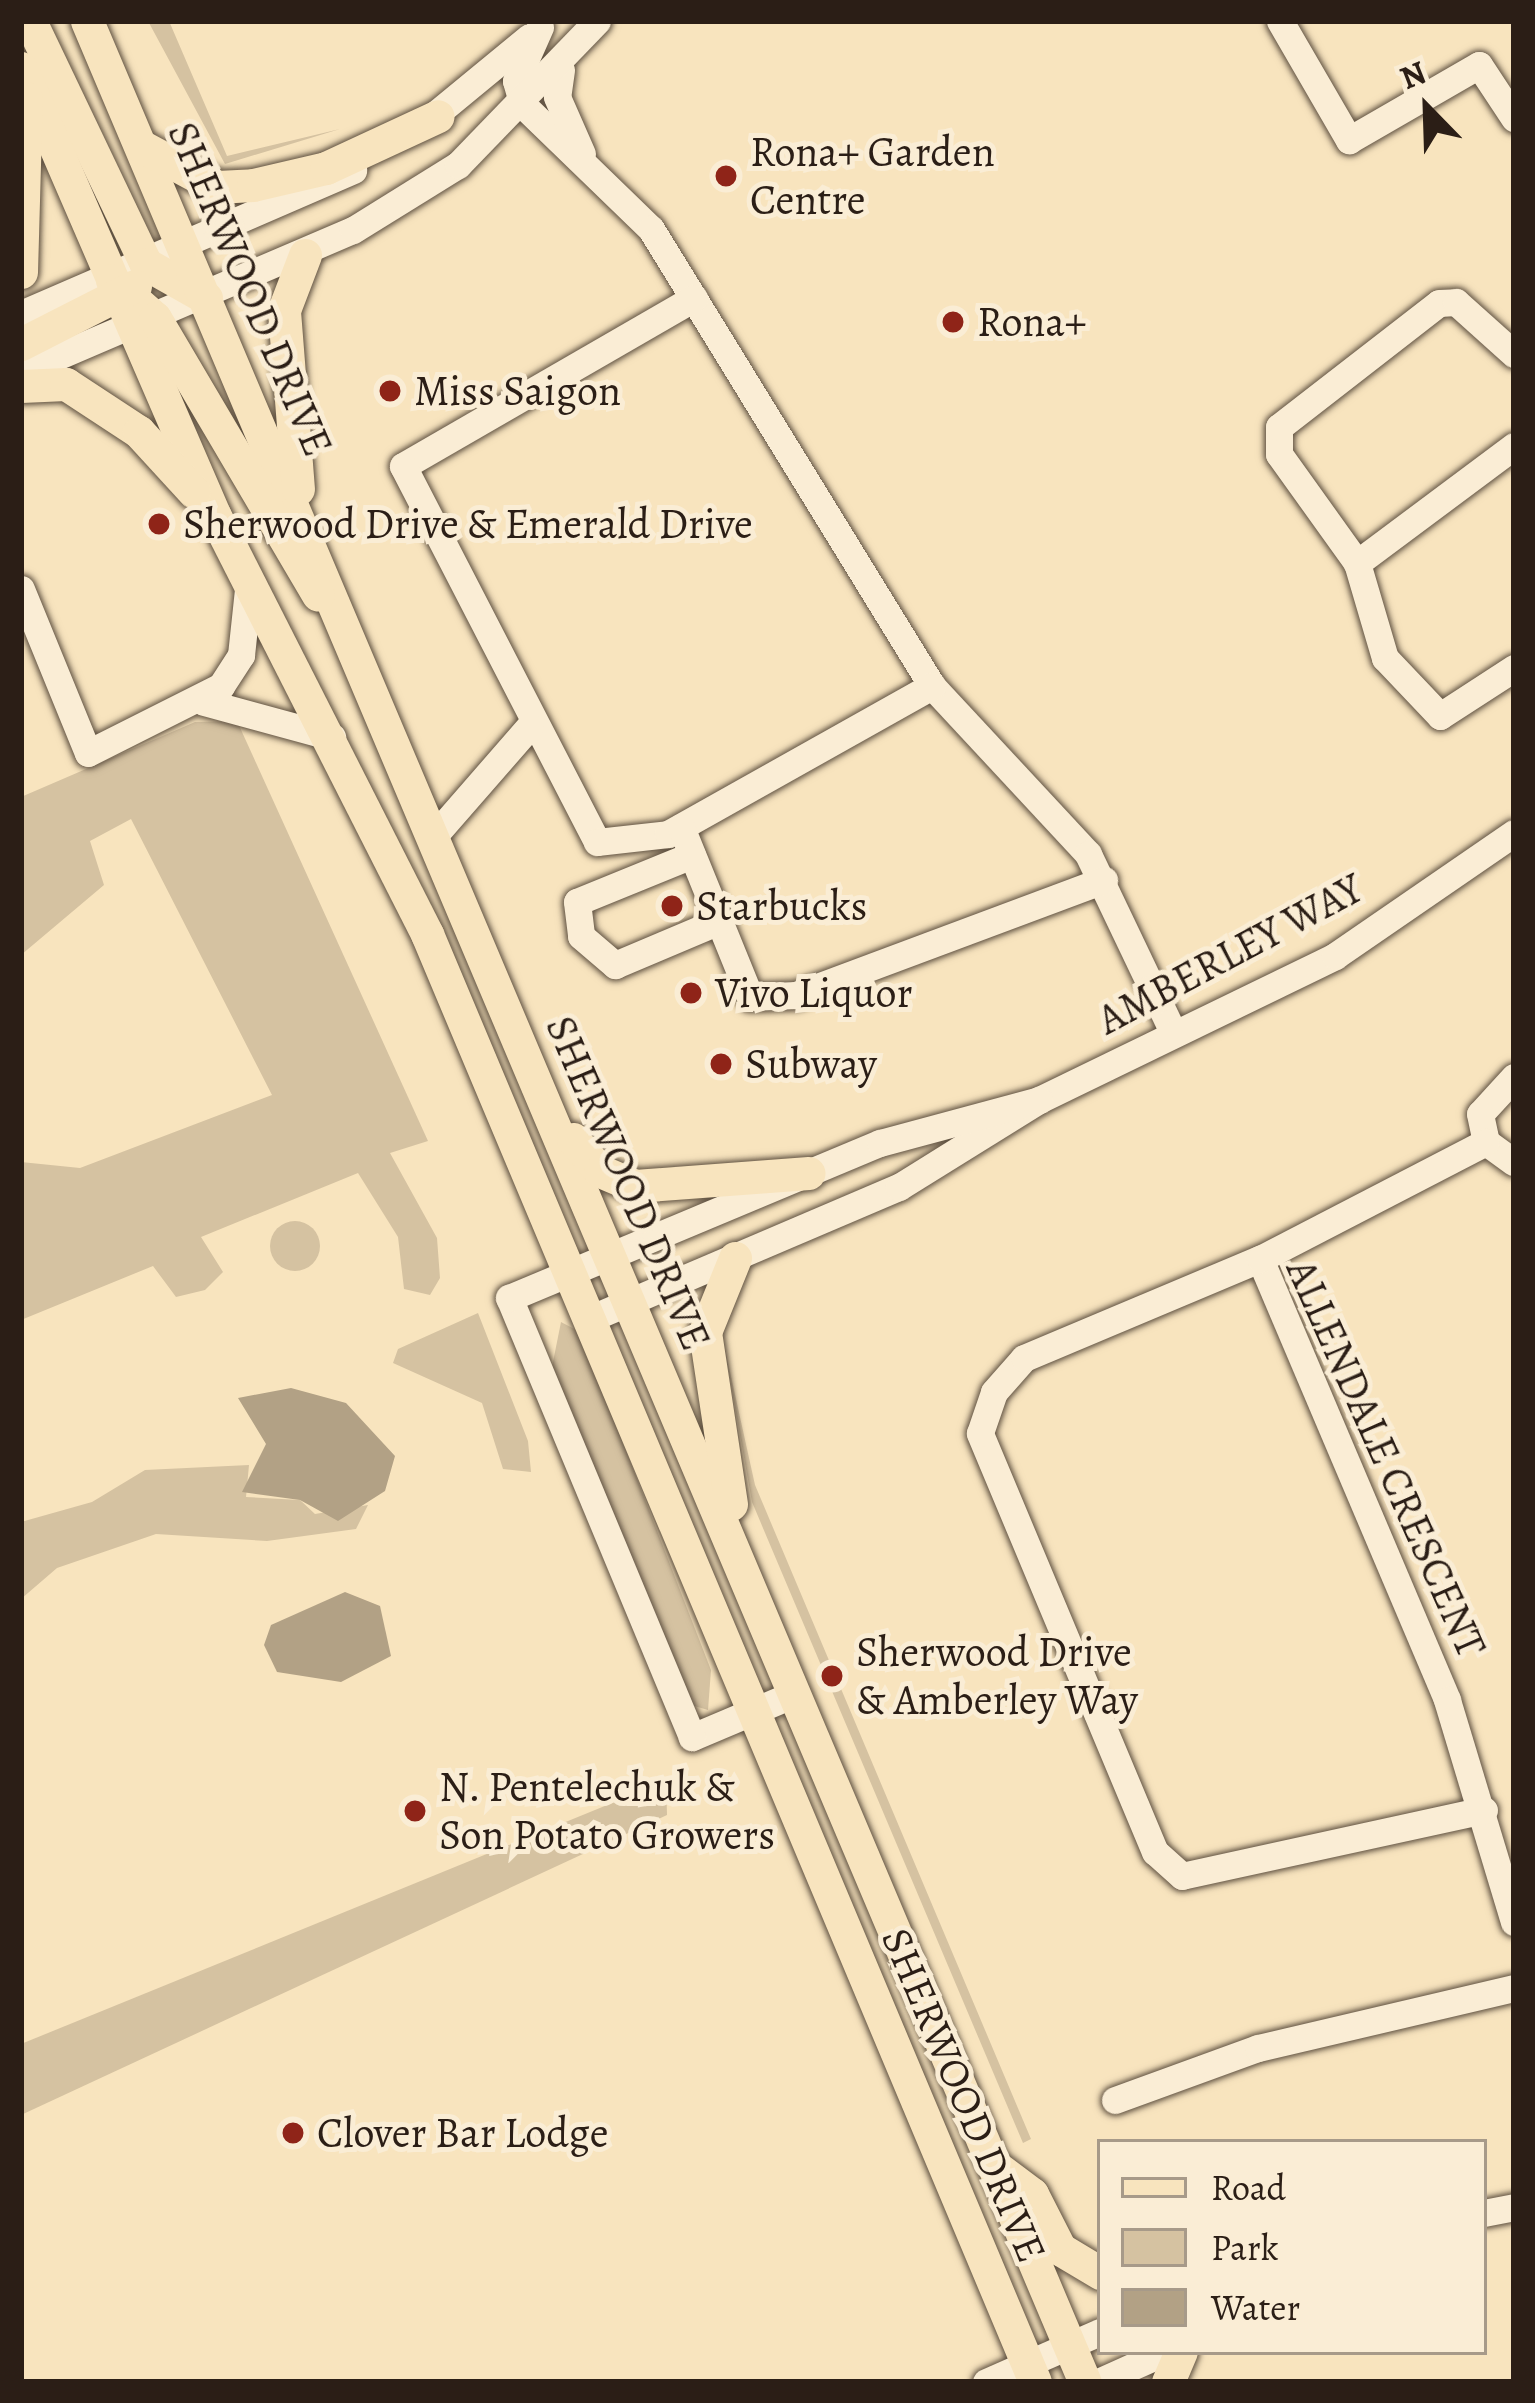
<!DOCTYPE html>
<html>
<head>
<meta charset="utf-8">
<style>
  body { margin:0 }
  #map { position:relative; width:1535px; height:2403px; overflow:hidden; background:#f8e4be; font-family:Alegreya,serif }
  div>[style] { position:absolute }
  .green>* { inset:0; background:#d5c2a1 }
  .round { border-radius:50% }
  .water>* { inset:0; background:#b2a185 }
  .roads { filter:drop-shadow(0 0 3px #5e5040) drop-shadow(0 0 3px #5e5040) }
  .minor>* { height:27px; margin:-13.5px; padding:0 13.5px; transform-origin:13.5px; border-radius:13.5px; background:#faedd5 }
  .major>* { height:33px; margin:-16.5px; padding:0 16.5px; transform-origin:16.5px; border-radius:16.5px; background:#f8e4be }
  .dots>* { width:33px; height:33px; translate:-50% -50%; box-sizing:border-box; border:6px solid #faedd5; border-radius:50% }
  span { translate:-50% -50%; white-space:nowrap; text-align:center; line-height:1.15; -webkit-text-stroke:10px #faedd5; paint-order:stroke }
  .poi-label { font-size:42px; color:#2b1e16 }
  .left { translate:0 -50%; text-align:left }
  .street-label { font-size:42px; color:#2b1e16 }
  .frame { position:absolute; inset:0; border:24px solid #2b1e16; pointer-events:none }
  .legend { position:absolute; left:1097px; top:2139px; width:390px; height:216px; box-sizing:border-box; background:#faedd5; border:3px solid #a79a89; margin:0; padding:15px 21px; list-style:none; font-size:36px; color:#2b1e16 }
  .legend li { display:flex; align-items:center; gap:24px; height:60px }
  .legend b { width:60px; border:3px solid #a79a89 }
  .north { position:absolute; left:1367px; top:48px; width:120px; height:120px; -webkit-text-stroke:9px #faedd5; paint-order:stroke; rotate:337deg; font-size:33px; font-weight:700; line-height:48px; text-align:center; color:#2b1e16 }
  .north::after { content:''; display:block; margin:auto; width:42px; height:54px; background:#2b1e16; clip-path:polygon(50% 0,100% 100%,50% 72%,0 100%) }
</style>
</head>
<body>
<div id="map">
  <div class="green">
    <i style="clip-path:polygon(148px 21px,169px 21px,227px 156px,340px 129px,225px 164px)"></i>
    <i style="clip-path:polygon(237px 721px,428px 1141px,390px 1153px,437px 1238px,440px 1278px,430px 1295px,404px 1289px,398px 1237px,358px 1173px,201px 1237px,223px 1272px,205px 1290px,176px 1297px,153px 1266px,21px 1320px,21px 1162px,80px 1168px,272px 1095px,131px 819px,90px 841px,104px 885px,21px 955px,21px 797px,195px 722px)"></i>
    <i class="round" style="left:270px;top:1221px;width:50px;height:50px"></i>
    <i style="clip-path:polygon(478px 1313px,528px 1441px,531px 1472px,503px 1469px,482px 1403px,393px 1363px,398px 1349px)"></i>
    <i style="clip-path:polygon(561px 1322px,580px 1332px,711px 1670px,708px 1710px,691px 1705px,551px 1372px)"></i>
    <i style="clip-path:polygon(723px 1340px,755px 1485px,1031px 2139px,1023px 2143px,752px 1502px)"></i>
    <i style="clip-path:polygon(249px 1465px,246px 1497px,300px 1500px,315px 1514px,368px 1505px,356px 1529px,267px 1541px,156px 1534px,57px 1568px,21px 1599px,21px 1522px,92px 1502px,145px 1470px)"></i>
    <i style="clip-path:polygon(666px 1781px,667px 1815px,21px 2115px,21px 2044px)"></i>
  </div>
  <div class="water">
    <i style="clip-path:polygon(291px 1388px,346px 1403px,395px 1456px,385px 1491px,338px 1521px,300px 1500px,242px 1492px,266px 1444px,238px 1398px)"></i>
    <i style="clip-path:polygon(345px 1592px,380px 1606px,391px 1656px,341px 1682px,277px 1672px,264px 1645px,271px 1625px)"></i>
  </div>
  <div class="roads">
    <div class="minor">
      <i style="left:1280px;top:21px;width:138px;rotate:59.9deg"></i>
      <i style="left:1349px;top:140px;width:150px;rotate:-30deg"></i>
      <i style="left:1479px;top:65px;width:64px;rotate:56.6deg"></i>
      <i style="left:540px;top:27px;width:59px;rotate:114deg"></i>
      <i style="left:516px;top:81px;width:25px;rotate:74deg"></i>
      <i style="left:523px;top:105px;width:178px;rotate:44.1deg"></i>
      <i style="left:651px;top:229px;width:536px;rotate:58.41deg"></i>
      <i style="left:932px;top:686px;width:229px;rotate:47.1deg"></i>
      <i style="left:1088px;top:854px;width:199px;rotate:64.5deg"></i>
      <i style="left:561px;top:70px;width:27px;rotate:98deg"></i>
      <i style="left:557px;top:97px;width:62px;rotate:66.3deg"></i>
      <i style="left:420px;top:127px;width:141px;rotate:-39.5deg"></i>
      <i style="left:694px;top:298px;width:336px;rotate:150deg"></i>
      <i style="left:403px;top:466px;width:423px;rotate:62.7deg"></i>
      <i style="left:597px;top:842px;width:71px;rotate:-6.4deg"></i>
      <i style="left:668px;top:834px;width:303px;rotate:-29.3deg"></i>
      <i style="left:21px;top:314px;width:362px;rotate:-23.4deg"></i>
      <i style="left:21px;top:372px;width:361px;rotate:-23.2deg"></i>
      <i style="left:353px;top:230px;width:123px;rotate:-31.8deg"></i>
      <i style="left:458px;top:165px;width:200px;rotate:-46deg"></i>
      <i style="left:1514px;top:446px;width:196px;rotate:143.3deg"></i>
      <i style="left:1357px;top:563px;width:99px;rotate:73.6deg"></i>
      <i style="left:1385px;top:658px;width:80px;rotate:46.5deg"></i>
      <i style="left:1440px;top:716px;width:88px;rotate:-33deg"></i>
      <i style="left:1357px;top:563px;width:134px;rotate:-125.6deg"></i>
      <i style="left:1279px;top:454px;width:27px;rotate:-90deg"></i>
      <i style="left:1279px;top:427px;width:202px;rotate:-37.8deg"></i>
      <i style="left:1439px;top:303px;width:17px;rotate:-3deg"></i>
      <i style="left:1456px;top:302px;width:78px;rotate:41.9deg"></i>
      <i style="left:21px;top:589px;width:177px;rotate:67.8deg"></i>
      <i style="left:88px;top:753px;width:149px;rotate:-26.7deg"></i>
      <i style="left:221px;top:686px;width:37px;rotate:-57deg"></i>
      <i style="left:241px;top:655px;width:75px;rotate:-83.9deg"></i>
      <i style="left:204px;top:702px;width:133px;rotate:15.3deg"></i>
      <i style="left:681px;top:827px;width:183px;rotate:67.9deg"></i>
      <i style="left:750px;top:997px;width:46px;rotate:-2.5deg"></i>
      <i style="left:796px;top:995px;width:329px;rotate:-20.5deg"></i>
      <i style="left:433px;top:837px;width:147px;rotate:-48.9deg"></i>
      <i style="left:692px;top:855px;width:124px;rotate:157.8deg"></i>
      <i style="left:577px;top:902px;width:34px;rotate:83deg"></i>
      <i style="left:581px;top:936px;width:45px;rotate:40.5deg"></i>
      <i style="left:615px;top:965px;width:113px;rotate:-22.9deg"></i>
      <i style="left:1514px;top:1077px;width:50px;rotate:132.6deg"></i>
      <i style="left:1480px;top:1114px;width:29px;rotate:78deg"></i>
      <i style="left:1486px;top:1142px;width:34px;rotate:36deg"></i>
      <i style="left:1260px;top:1259px;width:479px;rotate:67deg"></i>
      <i style="left:1447px;top:1700px;width:232px;rotate:73.2deg"></i>
      <i style="left:589px;top:1319px;width:337px;rotate:-23.1deg"></i>
      <i style="left:899px;top:1187px;width:165px;rotate:-31.9deg"></i>
      <i style="left:1039px;top:1100px;width:329px;rotate:-25.9deg"></i>
      <i style="left:1335px;top:956px;width:217px;rotate:-34.5deg"></i>
      <i style="left:794px;top:1694px;width:111px;rotate:157.1deg"></i>
      <i style="left:692px;top:1737px;width:476px;rotate:-112.6deg"></i>
      <i style="left:509px;top:1298px;width:402px;rotate:-22.7deg"></i>
      <i style="left:880px;top:1143px;width:165px;rotate:-15.1deg"></i>
      <i style="left:1484px;top:1810px;width:309px;rotate:167.7deg"></i>
      <i style="left:1182px;top:1876px;width:36px;rotate:-138deg"></i>
      <i style="left:1155px;top:1852px;width:454px;rotate:-112.7deg"></i>
      <i style="left:980px;top:1433px;width:43px;rotate:-71.1deg"></i>
      <i style="left:994px;top:1392px;width:45px;rotate:-48.6deg"></i>
      <i style="left:1024px;top:1358px;width:256px;rotate:-22.8deg"></i>
      <i style="left:1260px;top:1259px;width:254px;rotate:-27.4deg"></i>
      <i style="left:1115px;top:2100px;width:152px;rotate:-20deg"></i>
      <i style="left:1258px;top:2048px;width:263px;rotate:-13.2deg"></i>
      <i style="left:1484px;top:2213px;width:31px;rotate:-11deg"></i>
      <i style="left:986px;top:2382px;width:124px;rotate:-23.7deg"></i>
      <i style="left:1098px;top:2382px;width:73px;rotate:-24.1deg"></i>
    </div>
    <div class="major">
      <i style="left:30px;top:21px;width:269px;rotate:64.5deg"></i>
      <i style="left:146px;top:264px;width:69px;rotate:29.5deg"></i>
      <i style="left:87px;top:21px;width:2563px;rotate:67.09deg"></i>
      <i style="left:21px;top:68px;width:488px;rotate:66.6deg"></i>
      <i style="left:215px;top:516px;width:469px;rotate:63.1deg"></i>
      <i style="left:427px;top:934px;width:1570px;rotate:67.22deg"></i>
      <i style="left:141px;top:146px;width:86px;rotate:28.3deg"></i>
      <i style="left:217px;top:187px;width:36px;rotate:-3deg"></i>
      <i style="left:253px;top:185px;width:75px;rotate:-13.1deg"></i>
      <i style="left:326px;top:168px;width:123px;rotate:-24.9deg"></i>
      <i style="left:21px;top:272px;width:174px;rotate:-88.4deg"></i>
      <i style="left:112px;top:280px;width:57px;rotate:41.5deg"></i>
      <i style="left:155px;top:318px;width:321px;rotate:59.5deg"></i>
      <i style="left:21px;top:344px;width:128px;rotate:-27deg"></i>
      <i style="left:21px;top:386px;width:45px;rotate:-2.5deg"></i>
      <i style="left:66px;top:384px;width:87px;rotate:33.3deg"></i>
      <i style="left:139px;top:432px;width:81px;rotate:47.5deg"></i>
      <i style="left:298px;top:489px;width:180px;rotate:-94.5deg"></i>
      <i style="left:284px;top:310px;width:59px;rotate:-69.1deg"></i>
      <i style="left:573px;top:1139px;width:42px;rotate:49.8deg"></i>
      <i style="left:600px;top:1171px;width:38px;rotate:23deg"></i>
      <i style="left:635px;top:1186px;width:174px;rotate:-4.3deg"></i>
      <i style="left:731px;top:1504px;width:174px;rotate:-98.6deg"></i>
      <i style="left:705px;top:1332px;width:80px;rotate:-67.9deg"></i>
      <i style="left:996px;top:2167px;width:45px;rotate:36.9deg"></i>
      <i style="left:1032px;top:2194px;width:62px;rotate:63deg"></i>
      <i style="left:1060px;top:2249px;width:47px;rotate:31deg"></i>
      <i style="left:1168px;top:2382px;width:33px;rotate:-67deg"></i>
    </div>
  </div>
  <div class="dots">
    <i style="left:726px;top:176px;background:#8f2418"></i>
    <i style="left:953px;top:322px;background:#8f2418"></i>
    <i style="left:390px;top:391px;background:#8f2418"></i>
    <i style="left:159px;top:524px;background:#8f2418"></i>
    <i style="left:672px;top:906px;background:#8f2418"></i>
    <i style="left:691px;top:993px;background:#8f2418"></i>
    <i style="left:721px;top:1064px;background:#8f2418"></i>
    <i style="left:832px;top:1676px;background:#8f2418"></i>
    <i style="left:415px;top:1811px;background:#8f2418"></i>
    <i style="left:293px;top:2133px;background:#8f2418"></i>
  </div>
  <div class="poi-label">
    <span class="left" style="left:750px;top:176px">Rona+ Garden<br>Centre</span>
    <span class="left" style="left:977px;top:322px">Rona+</span>
    <span class="left" style="left:414px;top:391px">Miss Saigon</span>
    <span class="left" style="left:183px;top:524px">Sherwood Drive &amp; Emerald Drive</span>
    <span class="left" style="left:696px;top:906px">Starbucks</span>
    <span class="left" style="left:715px;top:993px">Vivo Liquor</span>
    <span class="left" style="left:745px;top:1064px">Subway</span>
    <span class="left" style="left:856px;top:1676px">Sherwood Drive<br>&amp; Amberley Way</span>
    <span class="left" style="left:439px;top:1811px">N. Pentelechuk &amp;<br>Son Potato Growers</span>
    <span class="left" style="left:317px;top:2133px">Clover Bar Lodge</span>
  </div>
  <div class="street-label">
    <span style="left:250px;top:289px;rotate:67deg">SHERWOOD DRIVE</span>
    <span style="left:1230px;top:954px;rotate:-28deg">AMBERLEY WAY</span>
    <span style="left:628px;top:1183px;rotate:67deg">SHERWOOD DRIVE</span>
    <span style="left:1386px;top:1458px;rotate:66deg">ALLENDALE CRESCENT</span>
    <span style="left:964px;top:2095px;rotate:67deg">SHERWOOD DRIVE</span>
  </div>
  <div class="frame"></div>
  <ul class="legend">
  <li><b style="height:15px;background:#f8e4be"></b>Road</li>
  <li><b style="height:33px;background:#d5c2a1"></b>Park</li>
  <li><b style="height:33px;background:#b2a185"></b>Water</li>
  </ul>
  <div class="north">N</div>
</div>
</body>
</html>
